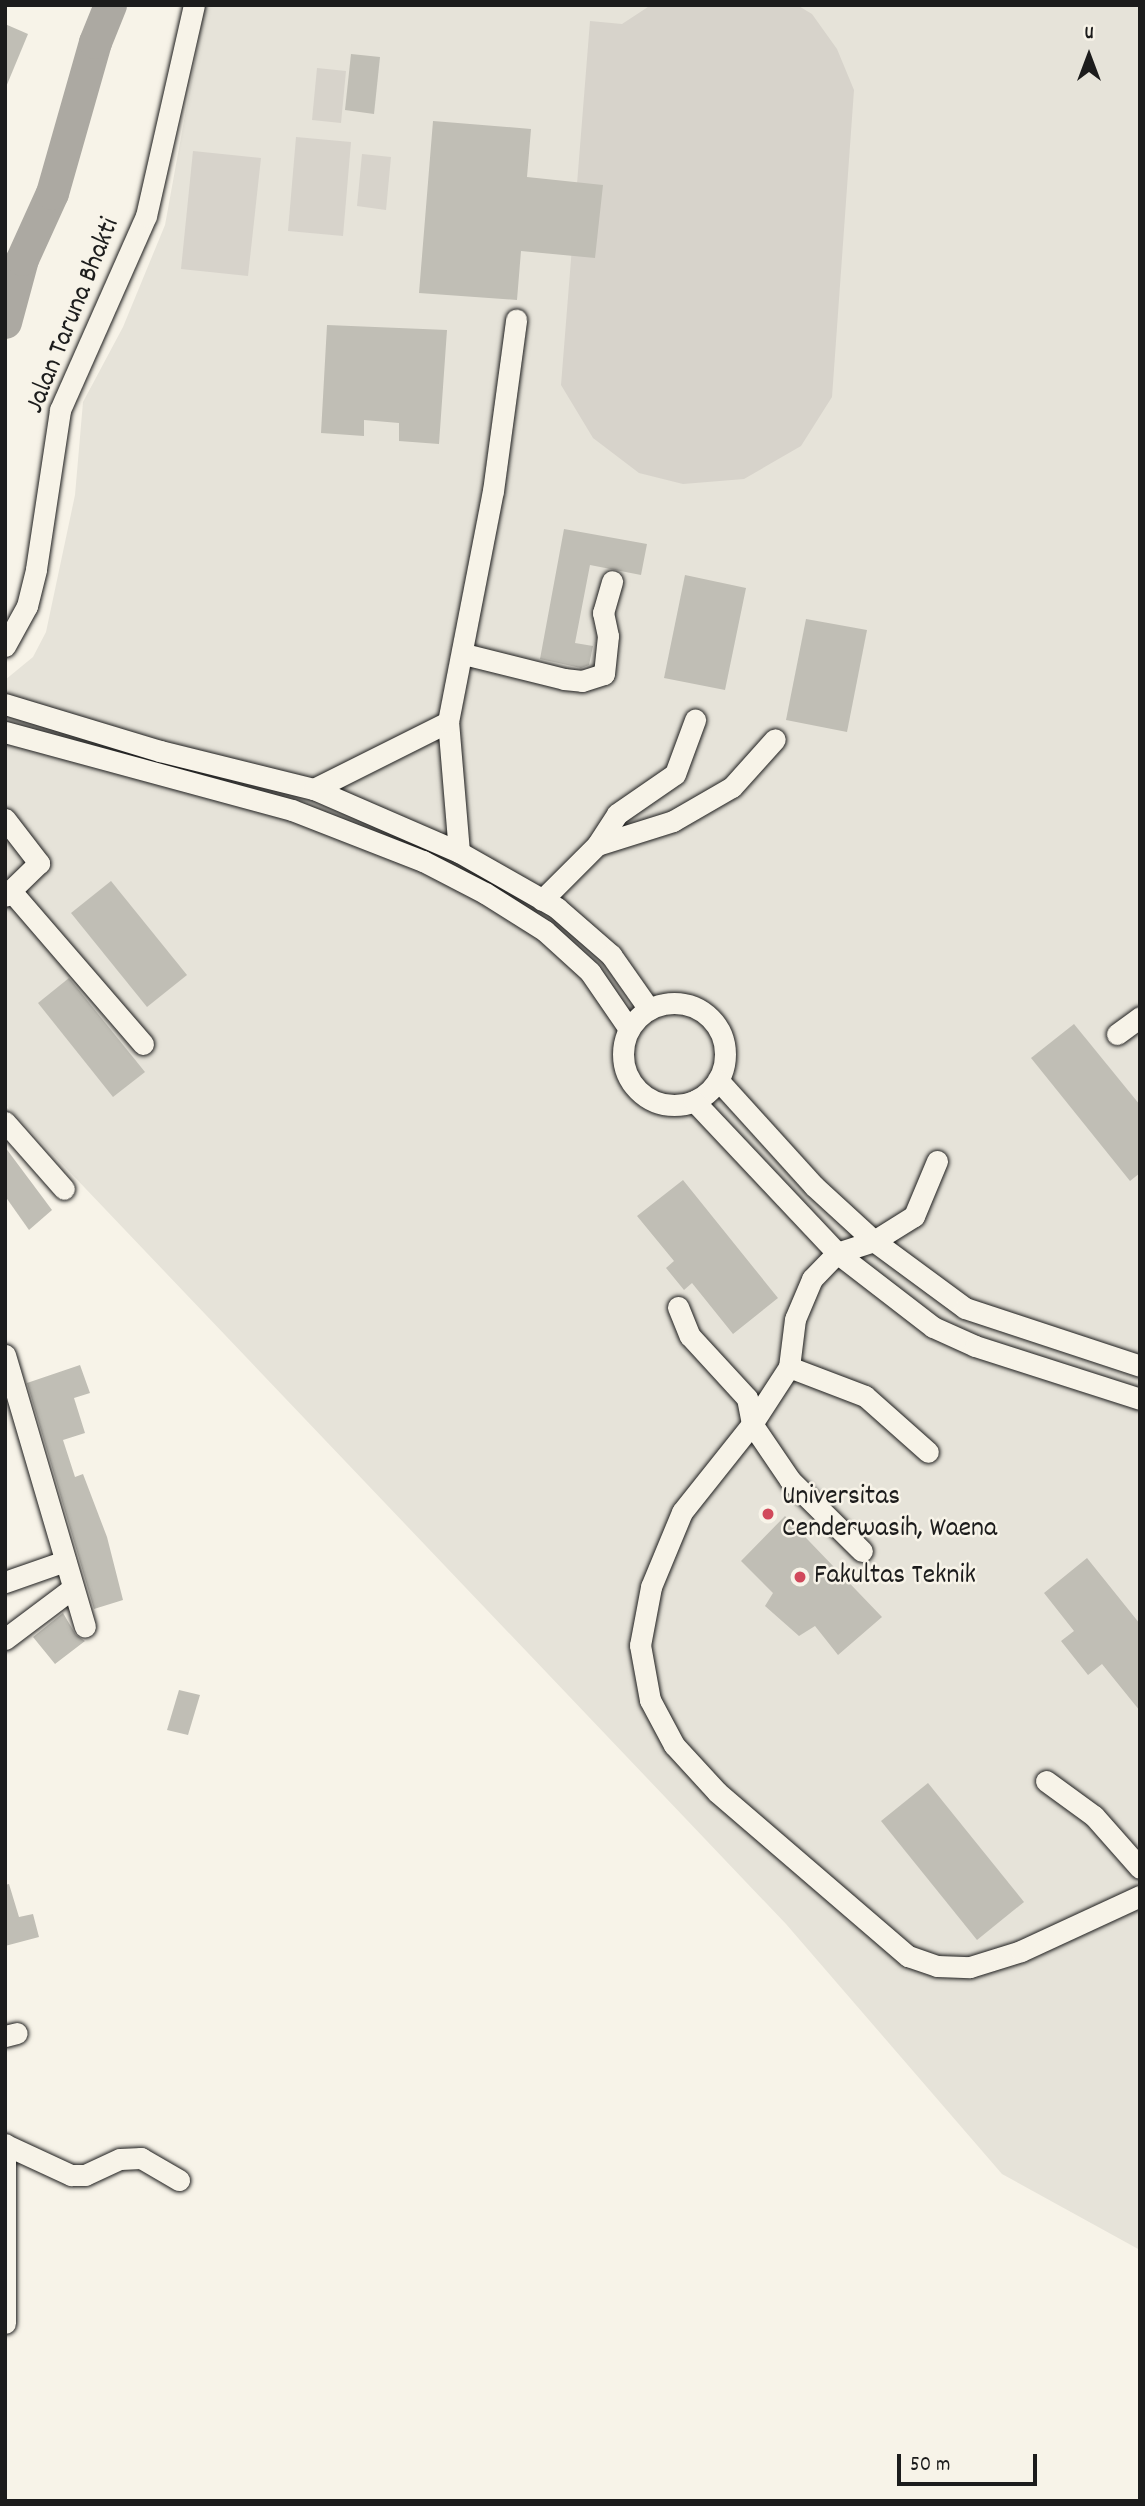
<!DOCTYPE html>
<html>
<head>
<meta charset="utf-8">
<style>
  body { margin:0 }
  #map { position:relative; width:1145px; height:2506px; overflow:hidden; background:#f7f3e8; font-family:Dekko,sans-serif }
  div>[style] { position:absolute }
  .built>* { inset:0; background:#e6e3d9 }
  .green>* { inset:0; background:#d7d3cb }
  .river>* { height:33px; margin:-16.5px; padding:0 16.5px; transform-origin:16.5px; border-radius:16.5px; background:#aca9a2 }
  .building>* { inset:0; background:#c0beb5 }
  .roads { filter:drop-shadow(0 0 2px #1c1c1c) drop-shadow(0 0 2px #1c1c1c) }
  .minor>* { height:21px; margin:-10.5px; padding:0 10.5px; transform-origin:10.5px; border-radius:10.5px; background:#f7f3e8 }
  .minor>.ring { margin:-10.5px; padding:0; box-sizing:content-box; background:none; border:21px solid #f7f3e8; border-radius:50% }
  .dots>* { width:19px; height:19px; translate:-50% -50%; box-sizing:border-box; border:4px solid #f7f3e8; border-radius:50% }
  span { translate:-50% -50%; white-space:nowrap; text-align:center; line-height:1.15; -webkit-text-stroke:5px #f7f3e8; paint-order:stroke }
  .street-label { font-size:28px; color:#1c1c1c }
  .poi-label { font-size:28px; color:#1c1c1c }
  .left { translate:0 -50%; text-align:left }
  .frame { position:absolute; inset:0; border:7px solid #1c1c1c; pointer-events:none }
  .north { position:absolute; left:1054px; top:21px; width:70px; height:70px; -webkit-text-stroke:5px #f7f3e8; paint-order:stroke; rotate:0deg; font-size:19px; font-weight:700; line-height:28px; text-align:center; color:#1c1c1c }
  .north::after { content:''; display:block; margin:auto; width:24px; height:32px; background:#1c1c1c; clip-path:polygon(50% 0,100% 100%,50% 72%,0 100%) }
  .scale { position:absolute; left:897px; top:2454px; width:140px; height:32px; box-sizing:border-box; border:4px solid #1c1c1c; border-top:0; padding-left:9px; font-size:21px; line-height:24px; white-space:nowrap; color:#1c1c1c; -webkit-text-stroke:5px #f7f3e8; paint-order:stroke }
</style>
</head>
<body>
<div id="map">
  <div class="built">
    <i style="clip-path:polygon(205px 5px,1140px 5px,1140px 2250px,1002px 2174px,786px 1924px,5px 1104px,5px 680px,33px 657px,46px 632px,75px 495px,83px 402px,123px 327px,165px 225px)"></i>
  </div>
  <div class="green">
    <i style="clip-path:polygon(651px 5px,797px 5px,812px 14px,837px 49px,854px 90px,832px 397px,801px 446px,744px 479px,683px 484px,639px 473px,593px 438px,561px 385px,590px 21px,622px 24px)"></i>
    <i style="clip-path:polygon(317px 68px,346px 71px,341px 123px,312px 120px)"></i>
    <i style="clip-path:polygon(296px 137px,351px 142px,343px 236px,288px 231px)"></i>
    <i style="clip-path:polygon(193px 151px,261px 158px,248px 276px,181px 269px)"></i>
    <i style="clip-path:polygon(362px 154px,391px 157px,386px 210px,357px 206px)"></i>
  </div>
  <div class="river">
    <i style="left:5px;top:322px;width:65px;rotate:-74.9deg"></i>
    <i style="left:22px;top:259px;width:72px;rotate:-65.6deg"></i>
    <i style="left:52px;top:193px;width:157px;rotate:-74.1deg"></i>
    <i style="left:95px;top:42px;width:40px;rotate:-68deg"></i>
  </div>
  <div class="building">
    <i style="clip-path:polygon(5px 24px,28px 34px,6px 87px,5px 87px)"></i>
    <i style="clip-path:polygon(351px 54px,380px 57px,374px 114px,345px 110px)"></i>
    <i style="clip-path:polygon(433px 121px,531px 129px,527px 177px,603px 185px,595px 258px,521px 251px,517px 300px,419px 293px)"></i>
    <i style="clip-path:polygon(327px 325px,447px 330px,439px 444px,399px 441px,399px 423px,364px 420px,364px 436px,321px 433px)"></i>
    <i style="clip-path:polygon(564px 529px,647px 544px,641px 575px,590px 565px,575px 643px,593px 646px,589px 665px,581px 668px,540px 659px)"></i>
    <i style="clip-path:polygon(685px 575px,746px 588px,725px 690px,664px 678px)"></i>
    <i style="clip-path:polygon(806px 619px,867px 630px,847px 732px,786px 720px)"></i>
    <i style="clip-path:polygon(111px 881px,187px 975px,147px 1007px,71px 913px)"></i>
    <i style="clip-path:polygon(69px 978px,145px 1072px,113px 1097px,38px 1003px)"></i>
    <i style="clip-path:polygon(1074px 1024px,1140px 1105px,1140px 1173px,1130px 1181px,1031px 1058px)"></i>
    <i style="clip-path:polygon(5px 1147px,52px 1210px,29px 1230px,5px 1196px)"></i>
    <i style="clip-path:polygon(683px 1180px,778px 1298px,733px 1334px,692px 1283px,684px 1290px,666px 1268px,674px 1261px,637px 1216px)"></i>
    <i style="clip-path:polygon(80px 1365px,90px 1393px,74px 1398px,85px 1433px,63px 1440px,75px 1477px,83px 1474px,107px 1537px,123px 1600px,94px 1609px,27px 1383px)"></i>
    <i style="clip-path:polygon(785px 1516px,882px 1617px,838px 1655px,815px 1626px,799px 1636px,765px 1606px,773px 1593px,741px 1561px)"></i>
    <i style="clip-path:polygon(1087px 1558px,1140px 1624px,1140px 1711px,1102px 1664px,1088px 1675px,1061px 1641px,1074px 1631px,1044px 1593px)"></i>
    <i style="clip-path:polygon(63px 1613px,76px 1635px,85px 1641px,55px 1664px,33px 1637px)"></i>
    <i style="clip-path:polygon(179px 1690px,200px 1695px,188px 1735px,167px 1730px)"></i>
    <i style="clip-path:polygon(928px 1783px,1024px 1902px,977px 1940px,881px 1821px)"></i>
    <i style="clip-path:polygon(9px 1884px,19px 1917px,33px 1914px,39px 1937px,5px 1946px,5px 1885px)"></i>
  </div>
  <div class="roads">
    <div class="minor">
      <i style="left:5px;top:646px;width:46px;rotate:-61.2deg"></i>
      <i style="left:27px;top:606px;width:38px;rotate:-76deg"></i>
      <i style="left:36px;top:569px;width:161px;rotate:-81.4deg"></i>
      <i style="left:60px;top:410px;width:212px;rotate:-66.1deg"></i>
      <i style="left:146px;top:216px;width:216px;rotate:-77.2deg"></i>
      <i style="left:464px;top:654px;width:103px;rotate:14deg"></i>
      <i style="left:564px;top:679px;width:18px;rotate:6deg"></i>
      <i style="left:582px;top:681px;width:23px;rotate:-18deg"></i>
      <i style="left:604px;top:674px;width:38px;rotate:-84deg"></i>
      <i style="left:608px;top:636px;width:24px;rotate:-102deg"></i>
      <i style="left:603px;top:613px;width:33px;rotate:-74deg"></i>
      <i style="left:5px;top:704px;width:162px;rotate:16.9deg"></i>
      <i style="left:160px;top:751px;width:159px;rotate:13.9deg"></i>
      <i style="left:314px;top:789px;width:158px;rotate:23.5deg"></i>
      <i style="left:459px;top:852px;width:113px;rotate:29.7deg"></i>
      <i style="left:557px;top:908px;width:72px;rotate:41deg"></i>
      <i style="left:611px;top:955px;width:66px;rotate:54.9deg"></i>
      <i style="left:5px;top:732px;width:297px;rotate:15.2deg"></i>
      <i style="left:292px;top:810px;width:141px;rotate:21.3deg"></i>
      <i style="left:423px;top:861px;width:70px;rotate:27.3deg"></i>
      <i style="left:485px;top:893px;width:71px;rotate:32.3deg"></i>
      <i style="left:545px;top:931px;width:61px;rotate:42.3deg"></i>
      <i style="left:590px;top:972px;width:69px;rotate:55.6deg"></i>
      <i style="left:314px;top:789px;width:150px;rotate:-26.6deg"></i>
      <i style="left:5px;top:819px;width:56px;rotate:52.3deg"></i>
      <i style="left:39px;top:863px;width:47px;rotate:135.9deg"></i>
      <i style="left:597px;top:845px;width:80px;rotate:-17.5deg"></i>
      <i style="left:673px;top:821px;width:68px;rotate:-30deg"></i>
      <i style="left:732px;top:787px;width:64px;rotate:-48.1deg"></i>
      <i style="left:459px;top:852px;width:130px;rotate:-94.8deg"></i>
      <i style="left:448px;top:722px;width:235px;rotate:-79deg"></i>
      <i style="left:493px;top:491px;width:173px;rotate:-82.3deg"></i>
      <i style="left:11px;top:891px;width:202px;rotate:49.2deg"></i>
      <i style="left:542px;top:900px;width:78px;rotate:-45deg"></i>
      <i style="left:597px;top:845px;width:37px;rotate:-57deg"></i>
      <i style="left:617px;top:814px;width:70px;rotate:-34.6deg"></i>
      <i style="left:675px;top:774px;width:58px;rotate:-69.7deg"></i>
      <i class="ring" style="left:623px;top:1003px;width:81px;height:81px"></i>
      <i style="left:1117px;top:1034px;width:29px;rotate:-36deg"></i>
      <i style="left:718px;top:1080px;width:143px;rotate:47.8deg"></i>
      <i style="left:814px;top:1186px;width:81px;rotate:42.5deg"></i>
      <i style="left:874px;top:1241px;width:113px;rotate:36.4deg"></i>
      <i style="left:965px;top:1308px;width:184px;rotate:18.3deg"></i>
      <i style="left:694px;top:1101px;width:209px;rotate:46.7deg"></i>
      <i style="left:837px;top:1253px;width:121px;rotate:37.6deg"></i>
      <i style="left:933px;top:1327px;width:46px;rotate:24.3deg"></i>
      <i style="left:975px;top:1346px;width:173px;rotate:17.8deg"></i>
      <i style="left:5px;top:1122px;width:89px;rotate:48.6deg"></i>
      <i style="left:937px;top:1161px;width:60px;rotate:112.7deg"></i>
      <i style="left:914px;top:1216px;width:47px;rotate:148deg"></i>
      <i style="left:874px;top:1241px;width:39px;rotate:162deg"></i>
      <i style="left:837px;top:1253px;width:36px;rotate:134deg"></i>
      <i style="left:812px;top:1279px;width:43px;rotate:113deg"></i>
      <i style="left:795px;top:1319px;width:48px;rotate:97.1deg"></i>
      <i style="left:789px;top:1367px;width:68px;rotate:123deg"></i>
      <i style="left:752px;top:1424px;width:112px;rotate:128.5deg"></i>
      <i style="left:682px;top:1512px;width:81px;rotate:112.5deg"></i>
      <i style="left:651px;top:1587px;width:59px;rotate:100.7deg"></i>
      <i style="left:640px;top:1645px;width:56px;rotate:79.7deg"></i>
      <i style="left:650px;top:1700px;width:51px;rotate:61.9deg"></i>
      <i style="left:674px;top:1745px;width:64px;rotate:47.5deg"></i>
      <i style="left:717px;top:1792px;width:252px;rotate:40.7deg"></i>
      <i style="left:908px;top:1956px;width:31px;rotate:19deg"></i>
      <i style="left:937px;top:1966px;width:33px;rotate:2deg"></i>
      <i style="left:970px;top:1967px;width:53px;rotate:-17.4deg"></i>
      <i style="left:1021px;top:1951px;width:131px;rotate:-24.8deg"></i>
      <i style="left:678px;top:1307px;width:31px;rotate:68deg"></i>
      <i style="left:690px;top:1336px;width:84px;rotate:47.4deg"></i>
      <i style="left:747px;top:1398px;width:26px;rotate:79deg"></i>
      <i style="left:752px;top:1424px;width:68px;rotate:55.8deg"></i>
      <i style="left:790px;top:1480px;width:101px;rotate:44.6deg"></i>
      <i style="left:5px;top:1355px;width:283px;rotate:73.6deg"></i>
      <i style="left:789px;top:1367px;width:81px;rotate:20.9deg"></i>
      <i style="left:865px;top:1396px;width:84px;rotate:41.6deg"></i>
      <i style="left:5px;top:1582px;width:64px;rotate:-19.3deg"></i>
      <i style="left:5px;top:1639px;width:85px;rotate:-36.9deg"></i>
      <i style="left:1046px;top:1781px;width:59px;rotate:36.1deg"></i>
      <i style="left:1094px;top:1816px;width:69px;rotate:48.5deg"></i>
      <i style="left:5px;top:2036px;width:12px;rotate:-14deg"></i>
      <i style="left:5px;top:2144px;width:179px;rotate:90deg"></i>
      <i style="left:6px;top:2145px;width:72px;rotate:24.8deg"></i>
      <i style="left:71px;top:2175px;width:14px"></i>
      <i style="left:85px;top:2175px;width:38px;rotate:-25deg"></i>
      <i style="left:120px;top:2159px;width:21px;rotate:-3deg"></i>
      <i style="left:141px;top:2158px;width:44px;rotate:30.1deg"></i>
    </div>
  </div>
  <div class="dots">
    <i style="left:768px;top:1514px;background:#d1495b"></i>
    <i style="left:800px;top:1577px;background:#d1495b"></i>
  </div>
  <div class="street-label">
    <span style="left:74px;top:316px;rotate:-68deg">Jalan Taruna Bhakti</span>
  </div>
  <div class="poi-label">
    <span class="left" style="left:782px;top:1514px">Universitas<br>Cenderwasih, Waena</span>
    <span class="left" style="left:814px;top:1577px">Fakultas Teknik</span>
  </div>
  <div class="frame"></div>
  <div class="north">U</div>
  <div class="scale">50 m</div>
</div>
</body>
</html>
